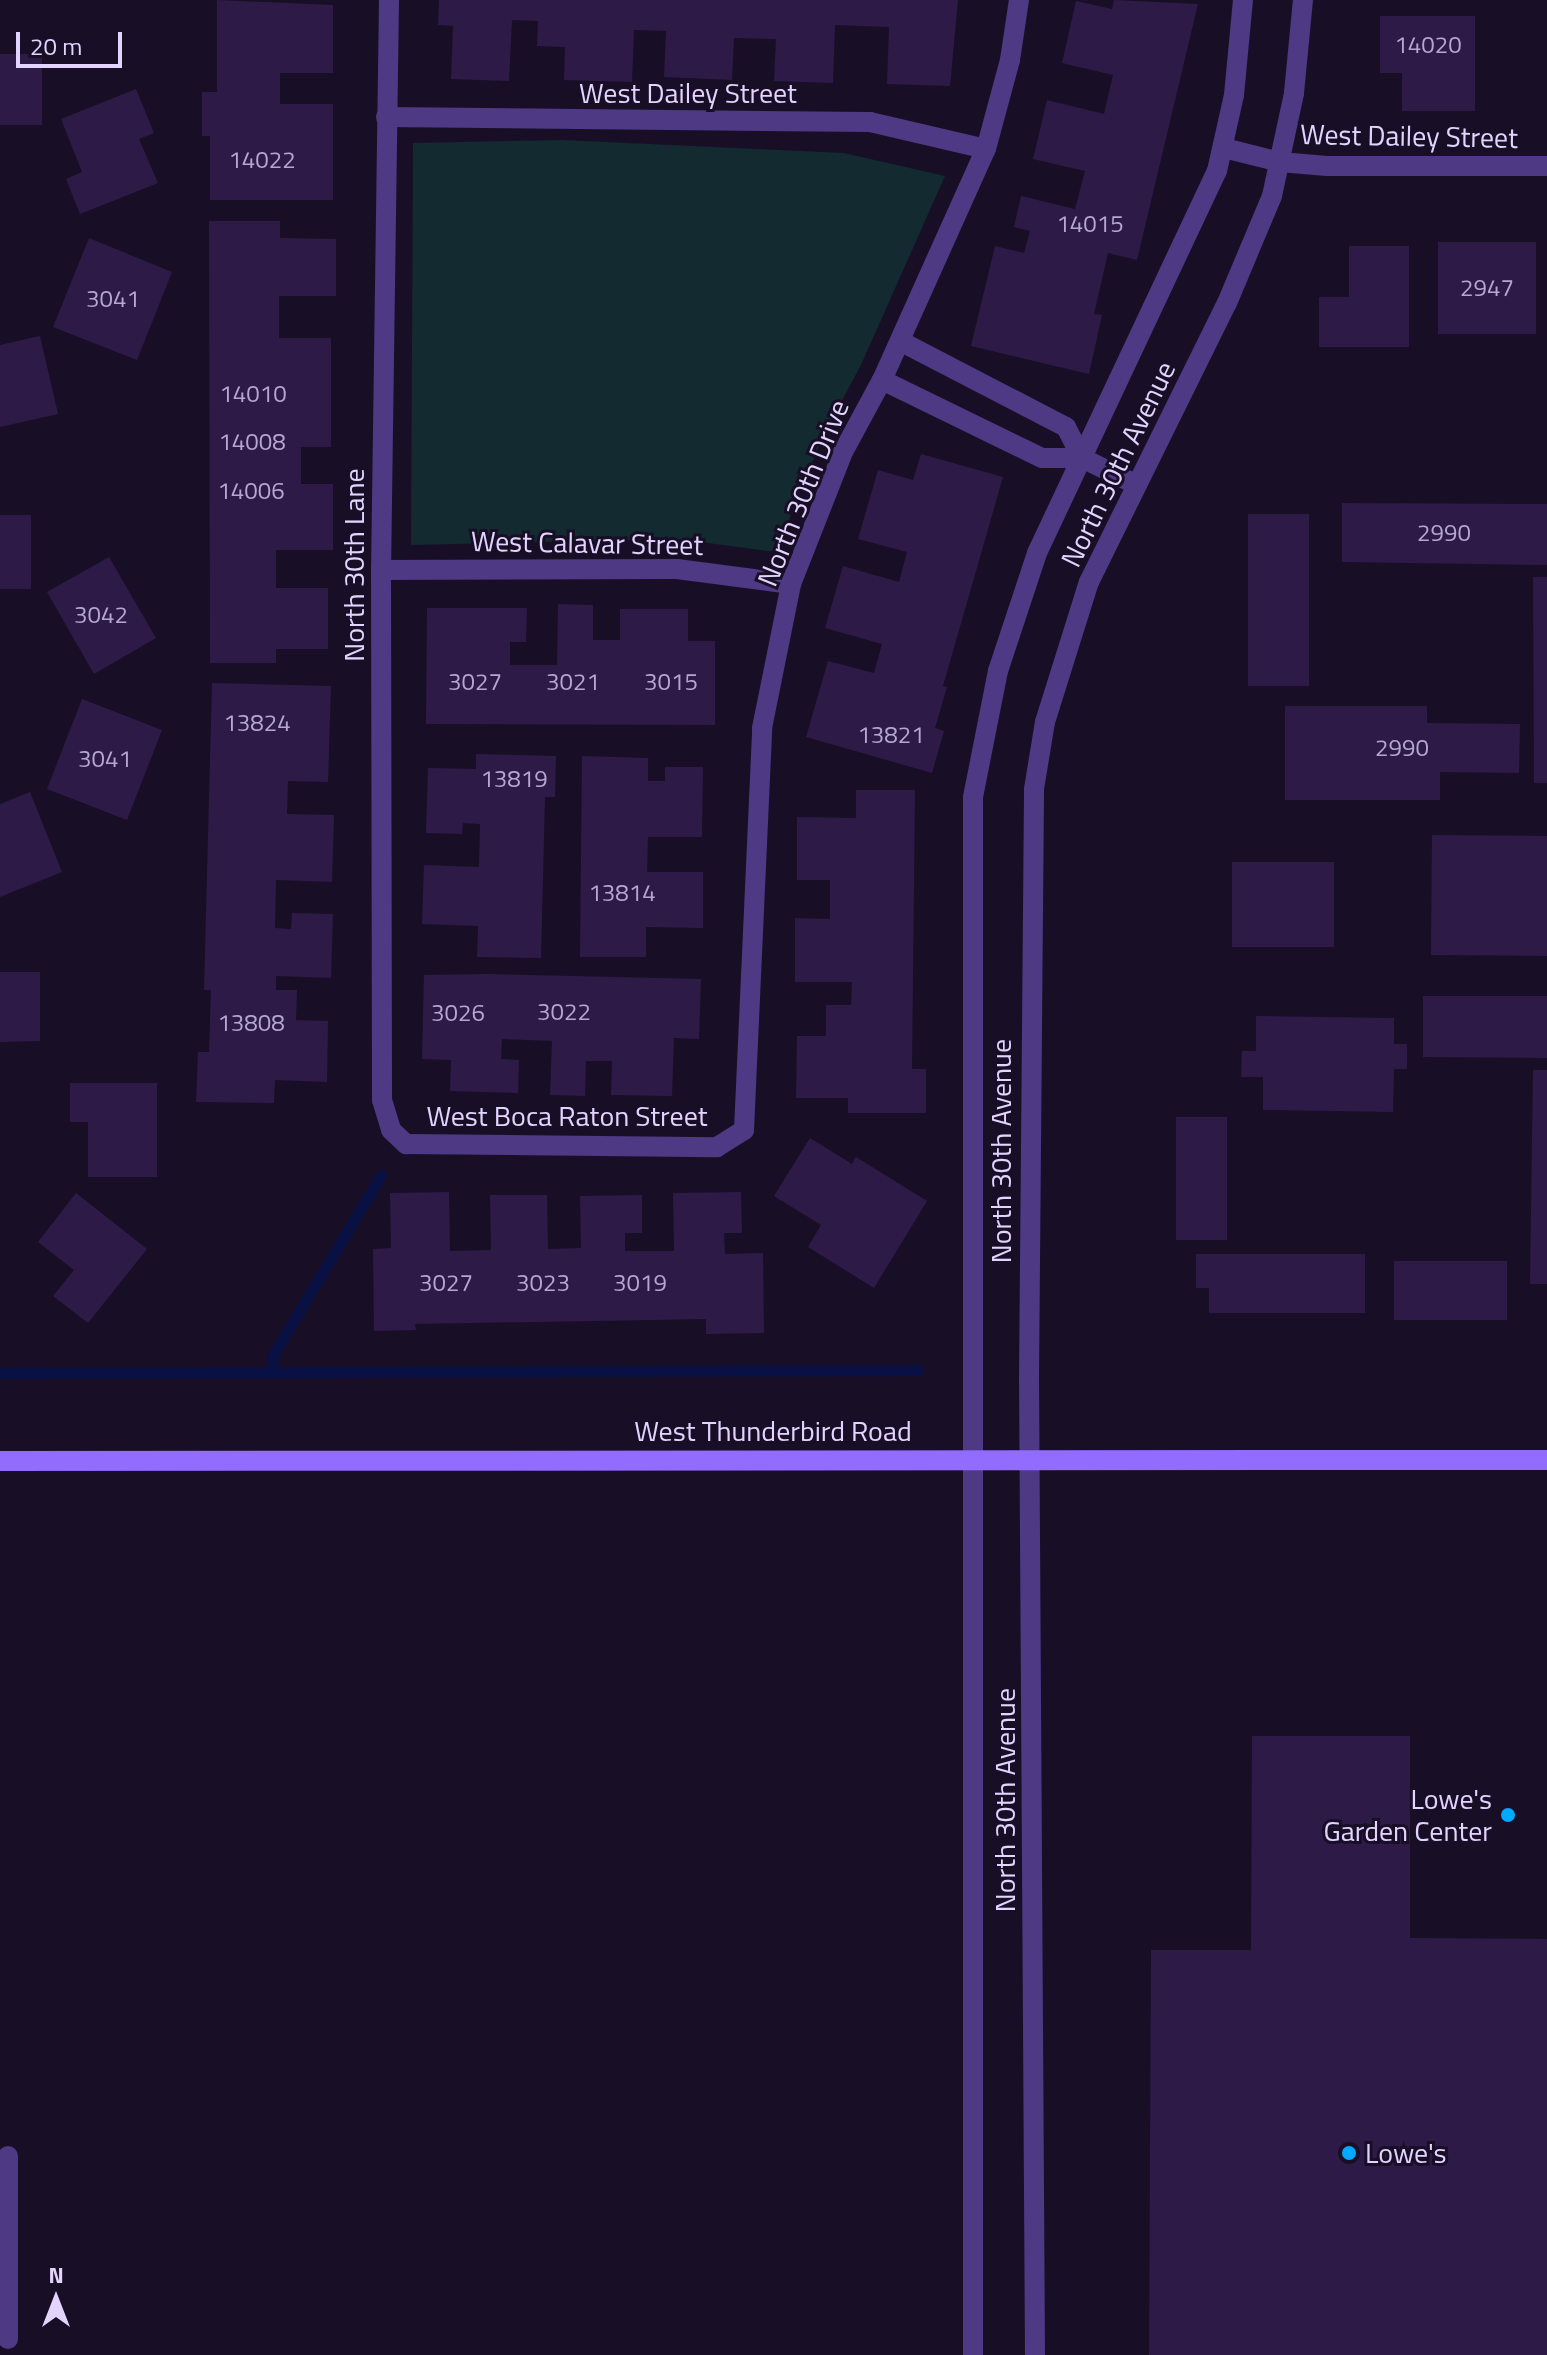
<!DOCTYPE html>
<html>
<head>
<meta charset="utf-8">
<style>
  body { margin:0 }
  #map { position:relative; width:1547px; height:2355px; overflow:hidden; background:#180f26; font-family:"Titillium Web",sans-serif }
  div>[style] { position:absolute }
  .green>* { inset:0; background:#122a30 }
  .stream>* { height:11px; margin:-5.5px; padding:0 5.5px; transform-origin:5.5px; border-radius:5.5px; background:#091144 }
  .building>* { inset:0; background:#2e1a47 }
  .service>* { height:20px; margin:-10px; padding:0 10px; transform-origin:10px; border-radius:10px; background:#4e3985 }
  .minor>* { height:20px; margin:-10px; padding:0 10px; transform-origin:10px; border-radius:10px; background:#4e3985 }
  .secondary>* { height:20px; margin:-10px; padding:0 10px; transform-origin:10px; border-radius:10px; background:#926bff }
  .dots>* { width:22px; height:22px; translate:-50% -50%; box-sizing:border-box; border:4px solid #180f26; border-radius:50% }
  span { translate:-50% -50%; white-space:nowrap; text-align:center; line-height:1.15; -webkit-text-stroke:6px #180f26; paint-order:stroke }
  .number-label { font-size:24px; color:#b6a6d1 }
  .number-label span { -webkit-text-stroke-width:0 }
  .street-label { font-size:28px; color:#e3d4ff }
  .poi-label { font-size:28px; color:#e3d4ff }
  .right { translate:-100% -50%; text-align:right }
  .left { translate:0 -50%; text-align:left }
  .north { position:absolute; left:16px; top:2259px; width:80px; height:80px; -webkit-text-stroke:6px #180f26; paint-order:stroke; rotate:0deg; font-size:22px; font-weight:700; line-height:32px; text-align:center; color:#e3d4ff }
  .north::after { content:''; display:block; margin:auto; width:28px; height:36px; background:#e3d4ff; clip-path:polygon(50% 0,100% 100%,50% 72%,0 100%) }
  .scale { position:absolute; left:16px; top:32px; width:106px; height:36px; box-sizing:border-box; border:4px solid #e3d4ff; border-top:0; padding-left:10px; font-size:24px; line-height:28px; white-space:nowrap; color:#e3d4ff; -webkit-text-stroke:6px #180f26; paint-order:stroke }
</style>
</head>
<body>
<div id="map">
  <div class="green">
    <i style="clip-path:polygon(562px 140px,844px 153px,945px 176px,861px 365px,822px 438px,776px 552px,678px 539px,411px 545px,413px 143px)"></i>
  </div>
  <div class="stream">
    <i style="left:272px;top:1372px;width:17px;rotate:-87deg"></i>
    <i style="left:273px;top:1355px;width:210px;rotate:-59deg"></i>
    <i style="left:0;top:1373px;width:918px;rotate:-0.19deg"></i>
  </div>
  <div class="building">
    <i style="clip-path:polygon(217px 0,333px 5px,333px 73px,280px 73px,280px 104px,333px 104px,333px 200px,210px 200px,210px 136px,202px 136px,202px 92px,217px 92px)"></i>
    <i style="clip-path:polygon(439px 0,958px 0,950px 86px,887px 84px,889px 27px,835px 25px,833px 83px,774px 81px,776px 39px,734px 38px,732px 80px,664px 77px,666px 31px,634px 30px,632px 82px,564px 80px,565px 47px,537px 46px,538px 21px,512px 20px,509px 81px,451px 79px,453px 26px,438px 25px)"></i>
    <i style="clip-path:polygon(1114px 0,1198px 4px,1137px 260px,1108px 253px,1094px 314px,1102px 315px,1089px 374px,971px 346px,995px 246px,1024px 253px,1030px 231px,1014px 227px,1021px 196px,1075px 209px,1085px 171px,1033px 159px,1047px 100px,1104px 114px,1113px 75px,1062px 63px,1076px 1px,1112px 9px)"></i>
    <i style="clip-path:polygon(1380px 16px,1475px 16px,1475px 111px,1402px 111px,1402px 73px,1380px 73px)"></i>
    <i style="clip-path:polygon(0 54px,42px 54px,42px 125px,0 125px)"></i>
    <i style="clip-path:polygon(136px 89px,154px 133px,139px 139px,158px 183px,80px 214px,66px 179px,82px 172px,61px 119px)"></i>
    <i style="clip-path:polygon(209px 221px,280px 221px,280px 238px,336px 239px,336px 296px,279px 296px,279px 338px,331px 338px,331px 447px,301px 447px,301px 484px,333px 484px,333px 550px,276px 550px,276px 588px,328px 588px,328px 649px,276px 649px,276px 663px,210px 663px)"></i>
    <i style="clip-path:polygon(89px 238px,172px 272px,137px 360px,53px 327px)"></i>
    <i style="clip-path:polygon(1438px 242px,1536px 242px,1536px 334px,1438px 334px)"></i>
    <i style="clip-path:polygon(1349px 246px,1409px 246px,1409px 347px,1319px 347px,1319px 297px,1349px 297px)"></i>
    <i style="clip-path:polygon(40px 336px,58px 414px,0 427px,0 345px)"></i>
    <i style="clip-path:polygon(921px 454px,1003px 477px,943px 686px,947px 687px,935px 728px,944px 731px,932px 773px,806px 737px,828px 661px,874px 673px,882px 644px,825px 628px,843px 566px,899px 582px,907px 552px,858px 539px,878px 470px,913px 480px)"></i>
    <i style="clip-path:polygon(1342px 503px,1547px 504px,1547px 565px,1342px 562px)"></i>
    <i style="clip-path:polygon(1248px 514px,1309px 514px,1309px 686px,1248px 686px)"></i>
    <i style="clip-path:polygon(0 515px,31px 515px,31px 589px,0 589px)"></i>
    <i style="clip-path:polygon(109px 557px,156px 638px,94px 674px,47px 592px)"></i>
    <i style="clip-path:polygon(1533px 577px,1547px 577px,1547px 783px,1534px 783px)"></i>
    <i style="clip-path:polygon(558px 604px,593px 605px,593px 640px,620px 640px,620px 609px,688px 609px,688px 641px,715px 641px,715px 725px,426px 724px,427px 608px,527px 608px,526px 642px,510px 642px,510px 665px,557px 665px)"></i>
    <i style="clip-path:polygon(212px 683px,331px 686px,328px 782px,288px 781px,287px 814px,334px 815px,332px 882px,276px 880px,275px 928px,291px 929px,292px 913px,333px 914px,331px 978px,276px 976px,276px 990px,297px 990px,296px 1020px,328px 1021px,327px 1082px,275px 1080px,274px 1103px,196px 1102px,198px 1052px,209px 1052px,211px 990px,204px 990px)"></i>
    <i style="clip-path:polygon(82px 699px,162px 730px,127px 820px,47px 789px)"></i>
    <i style="clip-path:polygon(1285px 706px,1427px 706px,1427px 723px,1520px 724px,1519px 773px,1440px 772px,1440px 800px,1285px 800px)"></i>
    <i style="clip-path:polygon(476px 754px,556px 756px,555px 797px,545px 797px,541px 958px,477px 957px,478px 926px,422px 924px,424px 865px,479px 867px,480px 824px,463px 823px,462px 834px,426px 833px,428px 768px,476px 769px)"></i>
    <i style="clip-path:polygon(582px 756px,648px 758px,648px 781px,665px 781px,665px 767px,703px 767px,702px 837px,648px 837px,647px 872px,703px 872px,703px 928px,646px 927px,646px 957px,580px 957px)"></i>
    <i style="clip-path:polygon(856px 790px,915px 790px,912px 1069px,926px 1069px,926px 1113px,848px 1113px,848px 1098px,796px 1098px,797px 1036px,826px 1036px,826px 1005px,851px 1005px,852px 982px,795px 982px,795px 918px,830px 919px,830px 880px,797px 880px,797px 817px,856px 818px)"></i>
    <i style="clip-path:polygon(30px 792px,62px 872px,0 897px,0 804px)"></i>
    <i style="clip-path:polygon(1432px 835px,1547px 836px,1547px 956px,1431px 955px)"></i>
    <i style="clip-path:polygon(1232px 862px,1334px 862px,1334px 947px,1232px 947px)"></i>
    <i style="clip-path:polygon(0 972px,40px 972px,40px 1041px,0 1042px)"></i>
    <i style="clip-path:polygon(487px 974px,701px 979px,699px 1039px,674px 1038px,672px 1096px,611px 1095px,612px 1061px,586px 1061px,585px 1096px,550px 1095px,552px 1041px,502px 1039px,501px 1059px,519px 1060px,518px 1093px,450px 1091px,451px 1060px,422px 1059px,424px 975px)"></i>
    <i style="clip-path:polygon(1423px 996px,1547px 996px,1547px 1058px,1423px 1057px)"></i>
    <i style="clip-path:polygon(1256px 1016px,1394px 1018px,1394px 1044px,1407px 1044px,1407px 1069px,1394px 1069px,1393px 1112px,1263px 1110px,1263px 1077px,1241px 1077px,1242px 1051px,1256px 1051px)"></i>
    <i style="clip-path:polygon(1533px 1070px,1547px 1070px,1547px 1284px,1530px 1284px)"></i>
    <i style="clip-path:polygon(70px 1083px,157px 1083px,157px 1177px,88px 1177px,88px 1122px,70px 1122px)"></i>
    <i style="clip-path:polygon(1176px 1117px,1227px 1117px,1227px 1240px,1176px 1240px)"></i>
    <i style="clip-path:polygon(810px 1138px,852px 1164px,856px 1157px,927px 1201px,874px 1288px,808px 1247px,821px 1225px,774px 1196px)"></i>
    <i style="clip-path:polygon(449px 1192px,450px 1251px,491px 1250px,490px 1195px,547px 1195px,548px 1249px,581px 1248px,580px 1196px,642px 1195px,642px 1233px,625px 1233px,625px 1251px,674px 1251px,673px 1193px,741px 1192px,742px 1233px,724px 1233px,725px 1254px,763px 1253px,764px 1333px,706px 1334px,706px 1319px,415px 1324px,416px 1330px,374px 1331px,373px 1249px,391px 1248px,390px 1193px)"></i>
    <i style="clip-path:polygon(76px 1193px,147px 1249px,88px 1323px,53px 1296px,74px 1270px,38px 1242px)"></i>
    <i style="clip-path:polygon(1196px 1254px,1365px 1254px,1365px 1313px,1209px 1313px,1209px 1288px,1196px 1288px)"></i>
    <i style="clip-path:polygon(1394px 1261px,1507px 1261px,1507px 1320px,1394px 1320px)"></i>
    <i style="clip-path:polygon(1252px 1736px,1410px 1736px,1410px 1938px,1547px 1939px,1547px 2355px,1149px 2355px,1151px 1950px,1251px 1950px)"></i>
  </div>
  <div class="service">
    <i style="left:8px;top:2156px;width:183px;rotate:90deg"></i>
  </div>
  <div class="minor">
    <i style="left:389px;top:0;width:570px;rotate:90.8deg"></i>
    <i style="left:381px;top:570px;width:530px;rotate:89.89deg"></i>
    <i style="left:382px;top:1100px;width:31px;rotate:73deg"></i>
    <i style="left:391px;top:1130px;width:21px;rotate:43deg"></i>
    <i style="left:406px;top:1144px;width:311px;rotate:0.6deg"></i>
    <i style="left:717px;top:1147px;width:32px;rotate:-32deg"></i>
    <i style="left:744px;top:1130px;width:402px;rotate:-87.4deg"></i>
    <i style="left:762px;top:728px;width:147px;rotate:-78.6deg"></i>
    <i style="left:791px;top:584px;width:142px;rotate:-68.5deg"></i>
    <i style="left:843px;top:452px;width:82px;rotate:-61.6deg"></i>
    <i style="left:882px;top:380px;width:253px;rotate:-65.8deg"></i>
    <i style="left:986px;top:149px;width:92px;rotate:-74.9deg"></i>
    <i style="left:1010px;top:60px;width:61px;rotate:-81.5deg"></i>
    <i style="left:386px;top:117px;width:484px;rotate:0.6deg"></i>
    <i style="left:870px;top:122px;width:119px;rotate:13.1deg"></i>
    <i style="left:1224px;top:148px;width:58px;rotate:14deg"></i>
    <i style="left:1280px;top:162px;width:47px;rotate:4.9deg"></i>
    <i style="left:1327px;top:166px;width:220px"></i>
    <i style="left:900px;top:341px;width:187px;rotate:27.4deg"></i>
    <i style="left:1066px;top:427px;width:35px;rotate:63deg"></i>
    <i style="left:882px;top:380px;width:178px;rotate:26deg"></i>
    <i style="left:1042px;top:458px;width:40px"></i>
    <i style="left:1082px;top:458px;width:59px;rotate:26.1deg"></i>
    <i style="left:381px;top:570px;width:296px;rotate:-0.2deg"></i>
    <i style="left:677px;top:569px;width:115px;rotate:7.5deg"></i>
    <i style="left:973px;top:2355px;width:1558px;rotate:-90deg"></i>
    <i style="left:973px;top:797px;width:128px;rotate:-78.8deg"></i>
    <i style="left:998px;top:671px;width:124px;rotate:-71.7deg"></i>
    <i style="left:1037px;top:553px;width:422px;rotate:-64.8deg"></i>
    <i style="left:1217px;top:171px;width:78px;rotate:-77.4deg"></i>
    <i style="left:1234px;top:95px;width:95px;rotate:-84.6deg"></i>
    <i style="left:1035px;top:2355px;width:976px;rotate:-90.35deg"></i>
    <i style="left:1029px;top:1379px;width:590px;rotate:-89.51deg"></i>
    <i style="left:1034px;top:789px;width:68px;rotate:-80.7deg"></i>
    <i style="left:1045px;top:722px;width:147px;rotate:-72.6deg"></i>
    <i style="left:1089px;top:582px;width:311px;rotate:-63.7deg"></i>
    <i style="left:1227px;top:303px;width:116px;rotate:-67.2deg"></i>
    <i style="left:1272px;top:196px;width:105px;rotate:-77.9deg"></i>
    <i style="left:1294px;top:93px;width:93px;rotate:-84.5deg"></i>
  </div>
  <div class="secondary">
    <i style="left:0;top:1461px;width:1547px;rotate:-0.04deg"></i>
  </div>
  <div class="dots">
    <i style="left:1508px;top:1815px;background:#00a8ff"></i>
    <i style="left:1349px;top:2153px;background:#00a8ff"></i>
  </div>
  <div class="number-label">
    <span style="left:1428px;top:45px">14020</span>
    <span style="left:262px;top:160px">14022</span>
    <span style="left:1090px;top:224px">14015</span>
    <span style="left:1487px;top:288px">2947</span>
    <span style="left:113px;top:299px">3041</span>
    <span style="left:253px;top:394px">14010</span>
    <span style="left:252px;top:442px">14008</span>
    <span style="left:251px;top:491px">14006</span>
    <span style="left:1444px;top:533px">2990</span>
    <span style="left:101px;top:615px">3042</span>
    <span style="left:475px;top:682px">3027</span>
    <span style="left:573px;top:682px">3021</span>
    <span style="left:671px;top:682px">3015</span>
    <span style="left:257px;top:723px">13824</span>
    <span style="left:891px;top:735px">13821</span>
    <span style="left:1402px;top:748px">2990</span>
    <span style="left:105px;top:759px">3041</span>
    <span style="left:514px;top:779px">13819</span>
    <span style="left:622px;top:893px">13814</span>
    <span style="left:564px;top:1012px">3022</span>
    <span style="left:458px;top:1013px">3026</span>
    <span style="left:251px;top:1023px">13808</span>
    <span style="left:446px;top:1283px">3027</span>
    <span style="left:543px;top:1283px">3023</span>
    <span style="left:640px;top:1283px">3019</span>
  </div>
  <div class="street-label">
    <span style="left:688px;top:93px">West Dailey Street</span>
    <span style="left:1409px;top:136px;rotate:1deg">West Dailey Street</span>
    <span style="left:1118px;top:464px;rotate:-64deg">North 30th Avenue</span>
    <span style="left:803px;top:493px;rotate:-68deg">North 30th Drive</span>
    <span style="left:587px;top:543px;rotate:1deg">West Calavar Street</span>
    <span style="left:354px;top:565px;rotate:-90deg">North 30th Lane</span>
    <span style="left:567px;top:1116px">West Boca Raton Street</span>
    <span style="left:1001px;top:1151px;rotate:-90deg">North 30th Avenue</span>
    <span style="left:773px;top:1431px">West Thunderbird Road</span>
    <span style="left:1005px;top:1800px;rotate:-90deg">North 30th Avenue</span>
  </div>
  <div class="poi-label">
    <span class="right" style="left:1492px;top:1815px">Lowe's<br>Garden Center</span>
    <span class="left" style="left:1365px;top:2153px">Lowe's</span>
  </div>
  <div class="north">N</div>
  <div class="scale">20 m</div>
</div>
</body>
</html>
